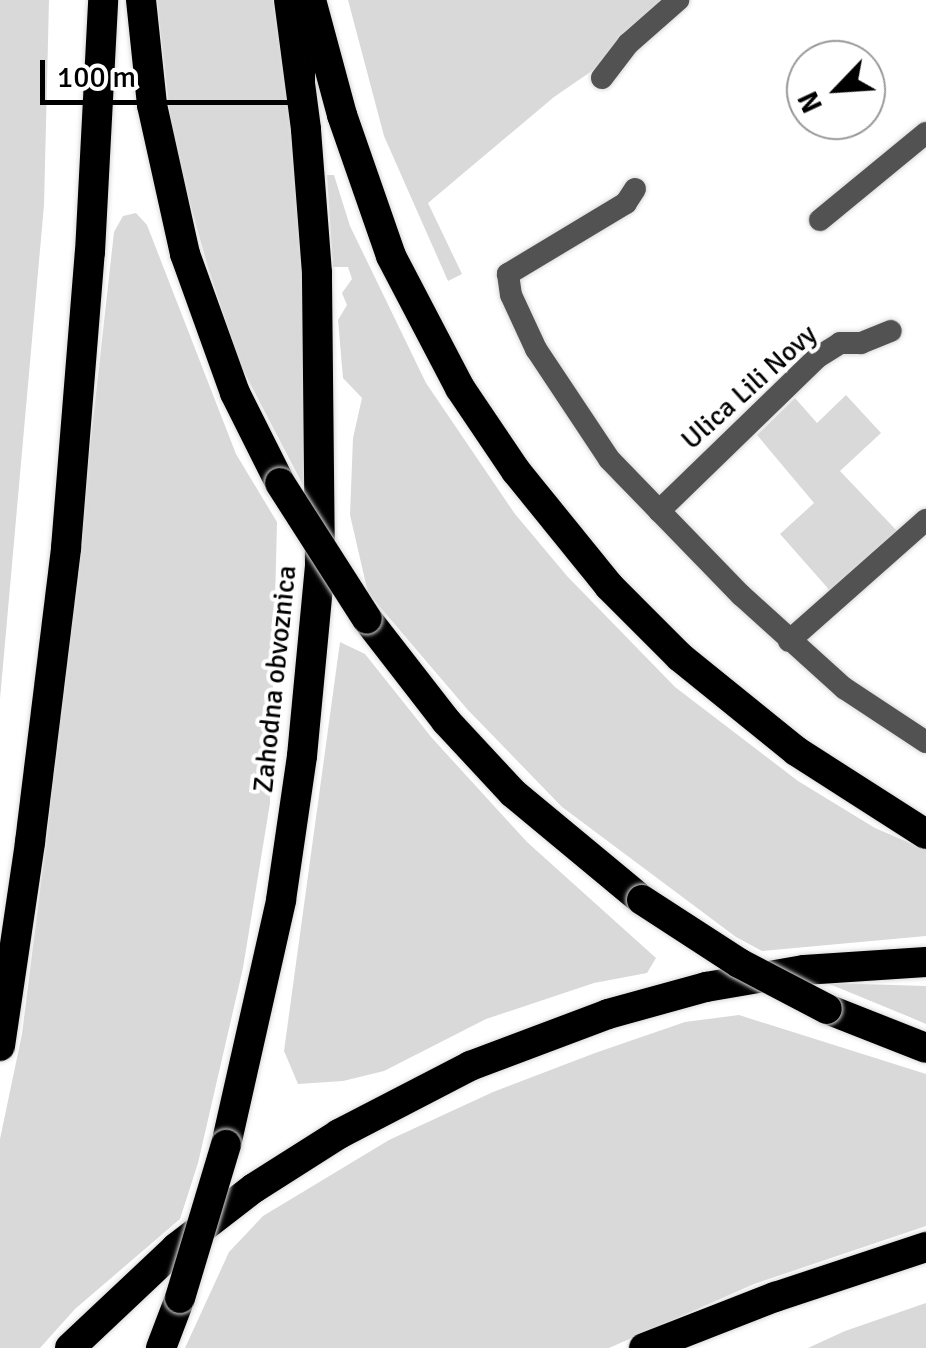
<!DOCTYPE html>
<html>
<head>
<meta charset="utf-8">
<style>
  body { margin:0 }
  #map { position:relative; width:926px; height:1348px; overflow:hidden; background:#fff; font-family:Signika,sans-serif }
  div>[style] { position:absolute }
  .green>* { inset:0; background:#d9d9d9 }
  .roads { filter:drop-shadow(0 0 2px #dbdbdb) drop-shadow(0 0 2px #dbdbdb) }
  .minor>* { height:22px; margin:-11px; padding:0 11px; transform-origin:11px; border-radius:11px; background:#525252 }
  .highway>* { height:30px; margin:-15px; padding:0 15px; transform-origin:15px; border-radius:15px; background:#000 }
  .bridges { filter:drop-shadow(0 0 2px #dbdbdb) drop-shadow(0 0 2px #dbdbdb) }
  .highway-bridge>* { height:30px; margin:-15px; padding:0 15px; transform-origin:15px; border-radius:15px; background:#000 }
  span { translate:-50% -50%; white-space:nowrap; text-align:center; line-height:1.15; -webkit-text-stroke:8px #fff; paint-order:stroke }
  .street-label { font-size:28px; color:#000 }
  .north { position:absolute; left:786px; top:40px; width:100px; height:100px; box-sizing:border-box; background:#fff; border:2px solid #999; border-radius:50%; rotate:245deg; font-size:28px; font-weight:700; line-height:40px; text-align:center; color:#000 }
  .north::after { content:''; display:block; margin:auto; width:35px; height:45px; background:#000; clip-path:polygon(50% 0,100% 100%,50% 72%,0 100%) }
  .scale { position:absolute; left:40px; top:60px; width:275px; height:45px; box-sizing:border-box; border:5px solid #000; border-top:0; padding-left:12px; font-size:30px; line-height:35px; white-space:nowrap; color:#000; -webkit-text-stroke:8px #fff; paint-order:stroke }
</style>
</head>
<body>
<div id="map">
  <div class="green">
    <i style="clip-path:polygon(0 0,49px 0,44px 205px,0 699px)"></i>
    <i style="clip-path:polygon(157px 0,273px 0,297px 163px,310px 350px,306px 491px,239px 362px,207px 264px,173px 142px)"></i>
    <i style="clip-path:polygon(348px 0,664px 0,602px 64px,554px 97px,428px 203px,462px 274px,448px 281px,384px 136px)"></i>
    <i style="clip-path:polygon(327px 175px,334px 175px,350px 226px,426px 383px,515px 514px,567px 576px,675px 687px,798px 781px,875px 828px,926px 850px,926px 936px,762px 951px,736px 937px,562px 807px,467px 709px,368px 593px,350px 515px,353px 438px,362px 398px,343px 378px,338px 320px,347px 305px,342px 293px,352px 279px,348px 267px,333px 267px)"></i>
    <i style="clip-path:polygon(136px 213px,147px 225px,236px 454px,277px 522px,270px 803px,243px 968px,198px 1163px,180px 1219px,75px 1309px,40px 1348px,0 1348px,0 1139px,22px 1034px,47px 835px,114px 232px,123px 216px)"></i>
    <i style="clip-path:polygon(846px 395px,881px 433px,840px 471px,899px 533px,832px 593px,780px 534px,814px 503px,757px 435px,795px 398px,817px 423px)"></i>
    <i style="clip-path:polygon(340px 642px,365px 654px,432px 738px,527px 842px,656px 958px,647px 973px,594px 983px,486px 1019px,384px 1071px,343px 1081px,298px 1084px,284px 1051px)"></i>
    <i style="clip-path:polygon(827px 983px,926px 986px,926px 1024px,912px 1018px)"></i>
    <i style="clip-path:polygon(739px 1015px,926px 1074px,926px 1226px,754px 1284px,609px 1348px,185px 1348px,229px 1252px,263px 1216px,389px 1140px,493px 1092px,595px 1053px,685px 1022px)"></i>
    <i style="clip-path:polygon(926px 1303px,926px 1348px,808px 1348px,845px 1331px)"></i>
  </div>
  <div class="roads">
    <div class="minor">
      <i style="left:602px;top:78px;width:43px;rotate:-52.6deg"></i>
      <i style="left:628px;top:44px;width:67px;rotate:-41.3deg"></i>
      <i style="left:635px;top:189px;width:17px;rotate:123deg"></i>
      <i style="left:626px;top:203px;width:138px;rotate:149deg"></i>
      <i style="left:508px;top:274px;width:21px;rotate:82deg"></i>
      <i style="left:511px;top:295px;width:60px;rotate:65.2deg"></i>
      <i style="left:536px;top:349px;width:132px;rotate:56.4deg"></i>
      <i style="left:609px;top:459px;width:190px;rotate:45.9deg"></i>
      <i style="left:741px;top:595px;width:139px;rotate:42.1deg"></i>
      <i style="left:844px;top:688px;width:98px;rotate:33.4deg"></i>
      <i style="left:820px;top:220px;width:137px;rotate:-39.4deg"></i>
      <i style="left:659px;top:511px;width:221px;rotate:-44.1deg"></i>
      <i style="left:818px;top:357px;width:26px;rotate:-32deg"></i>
      <i style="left:840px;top:343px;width:21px"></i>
      <i style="left:861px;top:343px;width:32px;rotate:-22deg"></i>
      <i style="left:789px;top:641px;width:183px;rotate:-41.5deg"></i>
    </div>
    <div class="highway">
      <i style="left:141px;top:0;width:106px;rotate:84deg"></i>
      <i style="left:152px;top:105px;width:153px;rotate:77.5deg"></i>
      <i style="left:185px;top:254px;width:148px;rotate:70.2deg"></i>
      <i style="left:235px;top:393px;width:101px;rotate:63.4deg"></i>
      <i style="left:311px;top:0;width:119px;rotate:74.9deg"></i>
      <i style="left:342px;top:115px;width:149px;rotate:70.8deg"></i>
      <i style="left:391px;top:256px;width:149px;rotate:62.4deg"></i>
      <i style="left:460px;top:388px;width:100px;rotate:56deg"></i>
      <i style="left:516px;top:471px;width:148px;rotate:51deg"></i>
      <i style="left:609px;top:586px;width:100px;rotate:45deg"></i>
      <i style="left:680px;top:657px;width:149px;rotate:39deg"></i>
      <i style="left:796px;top:751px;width:154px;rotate:32.6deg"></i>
      <i style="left:367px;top:619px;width:129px;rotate:52.2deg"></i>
      <i style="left:446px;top:721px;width:98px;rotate:47.1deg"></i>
      <i style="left:513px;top:793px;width:168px;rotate:39.7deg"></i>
      <i style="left:827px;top:1009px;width:106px;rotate:21.5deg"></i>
      <i style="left:0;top:1046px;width:206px;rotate:-81.6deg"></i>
      <i style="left:30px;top:842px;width:296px;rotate:-83deg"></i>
      <i style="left:66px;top:548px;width:297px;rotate:-85.4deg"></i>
      <i style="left:90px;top:252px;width:252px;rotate:-87deg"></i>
      <i style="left:226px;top:1145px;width:251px;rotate:-77.3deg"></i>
      <i style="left:281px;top:900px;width:146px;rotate:-81.7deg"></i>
      <i style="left:302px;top:756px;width:191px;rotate:-84.6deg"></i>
      <i style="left:320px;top:566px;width:293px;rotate:-90.6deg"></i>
      <i style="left:317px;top:273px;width:144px;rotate:-94.4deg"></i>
      <i style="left:306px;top:129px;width:130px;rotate:-97.5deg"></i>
      <i style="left:70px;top:1348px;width:146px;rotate:-43.3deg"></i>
      <i style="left:176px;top:1248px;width:98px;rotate:-37.6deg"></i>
      <i style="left:254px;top:1188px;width:101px;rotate:-32.4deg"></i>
      <i style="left:339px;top:1134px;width:148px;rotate:-27.4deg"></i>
      <i style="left:470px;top:1066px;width:147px;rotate:-20.6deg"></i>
      <i style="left:608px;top:1014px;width:102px;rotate:-15.4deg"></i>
      <i style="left:706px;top:987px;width:99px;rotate:-9.8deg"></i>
      <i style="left:804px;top:970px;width:122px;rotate:-3.8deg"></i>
      <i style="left:161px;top:1348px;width:53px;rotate:-69.2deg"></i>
      <i style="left:644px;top:1348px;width:141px;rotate:-21.3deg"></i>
      <i style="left:775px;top:1297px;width:159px;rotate:-18.3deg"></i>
    </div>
  </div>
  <div class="bridges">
    <div class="highway-bridge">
      <i style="left:280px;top:483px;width:161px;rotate:57.4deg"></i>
      <i style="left:642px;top:900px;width:116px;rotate:33deg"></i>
      <i style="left:739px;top:963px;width:99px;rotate:27.6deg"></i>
      <i style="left:180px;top:1298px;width:160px;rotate:-73.3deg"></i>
    </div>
  </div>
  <div class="street-label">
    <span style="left:749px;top:387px;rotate:-42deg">Ulica Lili Novy</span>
    <span style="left:275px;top:679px;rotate:-84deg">Zahodna obvoznica</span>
  </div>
  <div class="north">N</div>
  <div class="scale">100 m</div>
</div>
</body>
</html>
